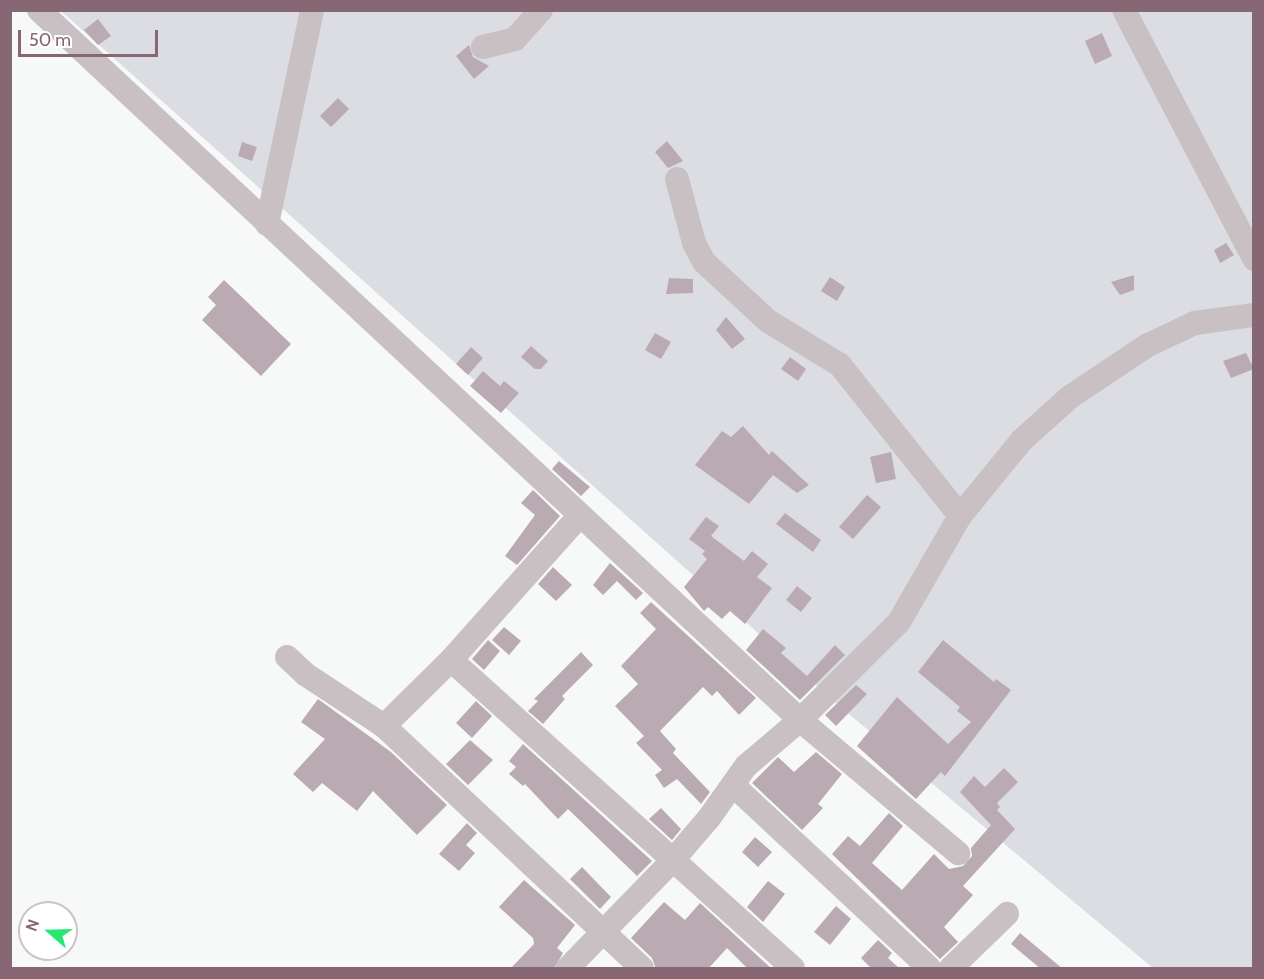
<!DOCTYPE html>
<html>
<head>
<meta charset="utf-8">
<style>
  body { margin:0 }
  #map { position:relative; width:1264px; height:979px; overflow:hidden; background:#f7f9f9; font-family:Cabin,sans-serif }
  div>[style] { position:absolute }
  .green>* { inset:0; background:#dbdde3 }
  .building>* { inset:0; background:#baabb2 }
  .minor>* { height:24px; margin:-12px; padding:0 12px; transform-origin:12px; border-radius:12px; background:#c9c0c3 }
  span { translate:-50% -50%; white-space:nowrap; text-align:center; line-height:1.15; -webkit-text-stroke:6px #fff; paint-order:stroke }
  .frame { position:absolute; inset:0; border:12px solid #886775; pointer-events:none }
  .north { position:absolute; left:18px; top:901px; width:60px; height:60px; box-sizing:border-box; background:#fff; border:2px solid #cfc2c8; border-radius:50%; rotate:290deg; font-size:16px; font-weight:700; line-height:24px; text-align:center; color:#886775 }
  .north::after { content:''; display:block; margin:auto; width:21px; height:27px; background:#28e772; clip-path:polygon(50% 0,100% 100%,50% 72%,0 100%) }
  .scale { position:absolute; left:18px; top:30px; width:140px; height:27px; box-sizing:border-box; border:3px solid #886775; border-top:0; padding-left:8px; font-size:18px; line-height:21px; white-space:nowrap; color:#886775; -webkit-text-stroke:4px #fff; paint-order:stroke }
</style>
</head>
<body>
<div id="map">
  <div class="green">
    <i style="clip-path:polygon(61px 11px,1253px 11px,1253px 968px,1153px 968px,843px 709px)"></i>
  </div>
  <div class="building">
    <i style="clip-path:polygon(98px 19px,111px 36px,98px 45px,84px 30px)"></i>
    <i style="clip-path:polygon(1102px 33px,1112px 56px,1095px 64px,1085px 41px)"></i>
    <i style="clip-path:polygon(469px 45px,473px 57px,489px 66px,474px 79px,456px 56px)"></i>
    <i style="clip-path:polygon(338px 98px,349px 109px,331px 127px,320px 116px)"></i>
    <i style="clip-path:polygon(667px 141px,683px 161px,668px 168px,655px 152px)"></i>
    <i style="clip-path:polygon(242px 142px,257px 147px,252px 161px,238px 156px)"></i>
    <i style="clip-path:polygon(1226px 243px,1234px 255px,1220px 263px,1214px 250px)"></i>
    <i style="clip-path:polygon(1134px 275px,1134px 290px,1120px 295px,1111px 282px)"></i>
    <i style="clip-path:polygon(830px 277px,845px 287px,837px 301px,821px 291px)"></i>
    <i style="clip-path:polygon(669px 278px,693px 279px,693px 293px,666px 294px)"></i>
    <i style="clip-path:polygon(224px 280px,291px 344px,261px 376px,202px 320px,216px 305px,208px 297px)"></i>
    <i style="clip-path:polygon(726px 317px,745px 339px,732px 349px,716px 330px)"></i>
    <i style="clip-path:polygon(655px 333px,671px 342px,661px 359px,645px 350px)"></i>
    <i style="clip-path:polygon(531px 346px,548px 361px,541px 369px,535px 369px,521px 357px)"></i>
    <i style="clip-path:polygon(471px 347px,483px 358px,468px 375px,456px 364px)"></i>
    <i style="clip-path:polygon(1246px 353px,1254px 369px,1231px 378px,1223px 361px)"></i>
    <i style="clip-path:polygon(790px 357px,806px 369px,798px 381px,781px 369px)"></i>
    <i style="clip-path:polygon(483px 371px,500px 386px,504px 381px,519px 393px,501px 413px,470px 386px)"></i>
    <i style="clip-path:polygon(743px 426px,769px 455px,772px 451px,809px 485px,797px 493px,773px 475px,749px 504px,695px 465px,722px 431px,731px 437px)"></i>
    <i style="clip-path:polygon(891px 452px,896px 479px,876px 483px,870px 457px)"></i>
    <i style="clip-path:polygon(559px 461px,590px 487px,581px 496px,552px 469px)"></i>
    <i style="clip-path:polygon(533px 490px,560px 516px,517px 565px,505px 556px,535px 515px,521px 503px)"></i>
    <i style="clip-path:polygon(867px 495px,881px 507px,853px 539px,839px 527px)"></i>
    <i style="clip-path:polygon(785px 513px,821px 540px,813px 552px,776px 524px)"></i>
    <i style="clip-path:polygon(706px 517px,719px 526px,711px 536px,744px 561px,752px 551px,768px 564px,757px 577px,772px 588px,745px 624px,730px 611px,722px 619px,708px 607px,704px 611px,684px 587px,707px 559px,702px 554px,705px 551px,689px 539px)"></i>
    <i style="clip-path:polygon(610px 563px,643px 593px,636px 600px,617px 581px,603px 595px,593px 585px)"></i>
    <i style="clip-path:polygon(553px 567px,572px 585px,556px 601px,538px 584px)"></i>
    <i style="clip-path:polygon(797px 586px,812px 598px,801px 612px,786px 600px)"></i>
    <i style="clip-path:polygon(651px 602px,756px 698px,739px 715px,717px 691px,712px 696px,703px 687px,660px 731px,676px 749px,673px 753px,710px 792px,701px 804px,677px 779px,664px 788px,655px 775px,662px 770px,636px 743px,644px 736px,615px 706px,638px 684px,621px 666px,656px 629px,640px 613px)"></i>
    <i style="clip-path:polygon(504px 627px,521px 641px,509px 655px,492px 640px)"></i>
    <i style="clip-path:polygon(763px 629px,786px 648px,781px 653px,807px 676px,835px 645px,845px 655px,800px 700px,746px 650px)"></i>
    <i style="clip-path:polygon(488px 640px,500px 651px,484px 670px,472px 659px)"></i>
    <i style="clip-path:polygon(943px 640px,994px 682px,996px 679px,1011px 690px,945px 776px,941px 772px,916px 799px,857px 746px,897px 697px,948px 744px,971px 722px,957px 711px,960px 707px,918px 672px)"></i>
    <i style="clip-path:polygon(581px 652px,593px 665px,562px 696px,565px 699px,543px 724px,528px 711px,538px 701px,534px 699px)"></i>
    <i style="clip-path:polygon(856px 685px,867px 694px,836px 726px,825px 715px)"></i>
    <i style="clip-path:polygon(318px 699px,391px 752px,447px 805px,417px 835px,373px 791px,357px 811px,322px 783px,313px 792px,293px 774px,325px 739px,301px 722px)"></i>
    <i style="clip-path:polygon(476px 701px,492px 716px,472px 738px,456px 723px)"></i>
    <i style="clip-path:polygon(470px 740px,493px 760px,468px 785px,446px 764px)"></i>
    <i style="clip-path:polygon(523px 744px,652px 861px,637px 876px,568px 809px,558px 819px,525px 784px,523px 786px,509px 774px,516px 767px,509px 761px)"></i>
    <i style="clip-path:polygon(816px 752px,842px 774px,818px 804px,823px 808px,802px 830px,752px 783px,778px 757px,794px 772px)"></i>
    <i style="clip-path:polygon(1004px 768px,1018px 782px,997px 803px,1000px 807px,997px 810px,1015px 829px,963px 886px,973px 895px,944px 927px,958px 942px,940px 959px,832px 854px,848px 836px,860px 846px,889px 813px,903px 826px,872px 863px,902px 890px,934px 854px,949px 869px,963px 866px,972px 856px,971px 848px,991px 825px,960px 792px,974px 776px,985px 787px)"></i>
    <i style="clip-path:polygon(661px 808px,681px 829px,672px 840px,649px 819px)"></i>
    <i style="clip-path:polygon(467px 823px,477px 833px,466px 845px,475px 853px,459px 871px,439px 854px)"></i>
    <i style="clip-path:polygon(755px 837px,772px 852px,758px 867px,742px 852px)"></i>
    <i style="clip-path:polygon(582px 867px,611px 897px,600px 909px,570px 879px)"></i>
    <i style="clip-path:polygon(524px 880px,575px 925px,557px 948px,563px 953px,554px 969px,510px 969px,534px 944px,533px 938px,499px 907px)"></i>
    <i style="clip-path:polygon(768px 881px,785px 894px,763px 922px,747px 907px)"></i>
    <i style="clip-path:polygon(664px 902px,685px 920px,700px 903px,772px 969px,748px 969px,727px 948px,708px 969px,656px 969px,652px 958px,631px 938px)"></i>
    <i style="clip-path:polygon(836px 906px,851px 919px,830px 945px,814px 932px)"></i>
    <i style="clip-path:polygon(1020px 933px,1063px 969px,1041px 969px,1011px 944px)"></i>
    <i style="clip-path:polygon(878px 940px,892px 953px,888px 958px,900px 969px,872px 969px,861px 958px)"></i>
  </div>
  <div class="minor">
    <i style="left:39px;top:10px;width:1041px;rotate:43.01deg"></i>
    <i style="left:800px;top:720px;width:207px;rotate:40.1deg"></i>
    <i style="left:1124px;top:10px;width:281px;rotate:62.4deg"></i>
    <i style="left:483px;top:47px;width:33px;rotate:-14deg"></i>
    <i style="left:515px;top:39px;width:39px;rotate:-48deg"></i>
    <i style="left:677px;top:179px;width:66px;rotate:75.1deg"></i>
    <i style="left:694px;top:243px;width:21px;rotate:62deg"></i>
    <i style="left:704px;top:262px;width:87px;rotate:42.7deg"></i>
    <i style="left:768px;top:321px;width:84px;rotate:31.4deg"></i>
    <i style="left:840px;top:365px;width:193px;rotate:51.5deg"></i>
    <i style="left:267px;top:224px;width:219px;rotate:-78.1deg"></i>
    <i style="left:287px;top:657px;width:25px;rotate:43deg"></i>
    <i style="left:305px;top:674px;width:95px;rotate:33.4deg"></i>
    <i style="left:384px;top:726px;width:354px;rotate:43.2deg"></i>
    <i style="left:451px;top:660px;width:460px;rotate:42deg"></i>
    <i style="left:384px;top:726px;width:94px;rotate:-44.6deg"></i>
    <i style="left:451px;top:660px;width:194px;rotate:-48.3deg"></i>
    <i style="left:733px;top:785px;width:268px;rotate:43deg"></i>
    <i style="left:568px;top:968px;width:151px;rotate:-45.8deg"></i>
    <i style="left:673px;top:860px;width:55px;rotate:-49.4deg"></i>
    <i style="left:709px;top:818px;width:64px;rotate:-54.6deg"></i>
    <i style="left:746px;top:766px;width:71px;rotate:-40.4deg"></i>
    <i style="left:800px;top:720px;width:139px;rotate:-44.7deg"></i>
    <i style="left:899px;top:622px;width:122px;rotate:-60.1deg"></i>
    <i style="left:960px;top:516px;width:98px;rotate:-50.8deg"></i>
    <i style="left:1022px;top:440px;width:64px;rotate:-41.9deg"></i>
    <i style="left:1070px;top:397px;width:94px;rotate:-33.7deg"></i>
    <i style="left:1148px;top:345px;width:52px;rotate:-25.1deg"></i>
    <i style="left:1195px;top:323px;width:60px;rotate:-7.7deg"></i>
    <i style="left:951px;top:968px;width:78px;rotate:-44deg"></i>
  </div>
  <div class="frame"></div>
  <div class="north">N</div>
  <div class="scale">50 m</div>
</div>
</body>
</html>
